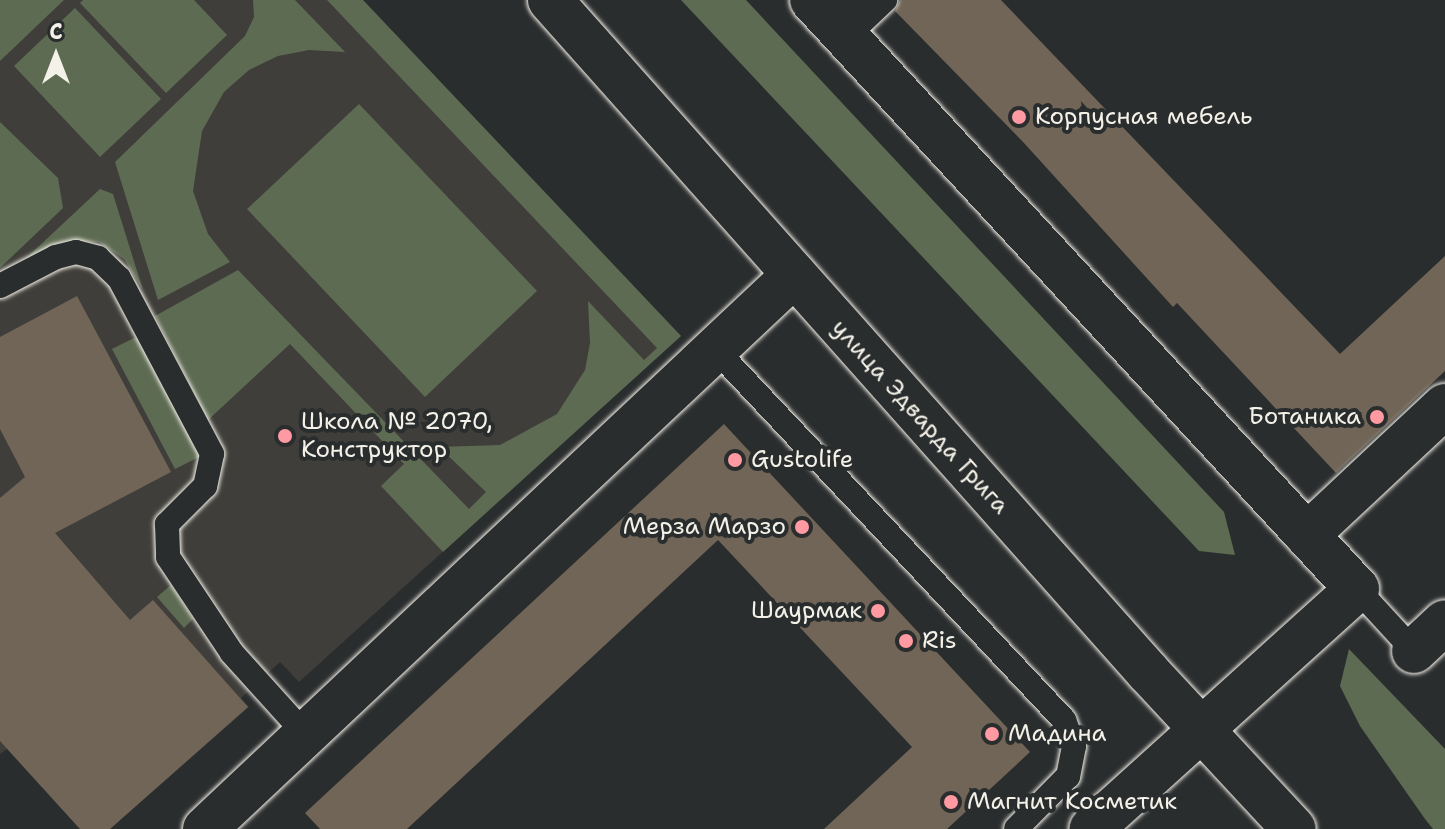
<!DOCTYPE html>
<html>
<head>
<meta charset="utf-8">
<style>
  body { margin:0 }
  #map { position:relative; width:1445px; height:829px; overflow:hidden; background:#2a2d2e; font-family:"Shantell Sans",sans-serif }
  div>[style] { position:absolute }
  .built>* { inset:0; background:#3f3e3a }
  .green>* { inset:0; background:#5e6b53 }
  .building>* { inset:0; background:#706557 }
  .roads { filter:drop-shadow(0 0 2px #f4f1e8) drop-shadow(0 0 2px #f4f1e8) }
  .lane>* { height:24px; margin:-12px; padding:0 12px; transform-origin:12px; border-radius:12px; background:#2a2d2e }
  .street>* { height:44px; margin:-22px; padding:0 22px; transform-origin:22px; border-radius:22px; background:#2a2d2e }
  .secondary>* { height:44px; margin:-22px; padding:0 22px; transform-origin:22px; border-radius:22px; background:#2a2d2e }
  .dots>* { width:22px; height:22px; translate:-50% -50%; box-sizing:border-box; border:4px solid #2a2d2e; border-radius:50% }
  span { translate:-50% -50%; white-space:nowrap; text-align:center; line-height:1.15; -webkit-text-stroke:8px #2a2d2e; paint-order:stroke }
  .poi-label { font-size:24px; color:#f4f1e8 }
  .left { translate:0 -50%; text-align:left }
  .right { translate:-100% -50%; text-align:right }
  .street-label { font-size:24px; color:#f4f1e8 }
  .north { position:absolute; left:16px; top:16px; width:80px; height:80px; -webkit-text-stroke:6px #2a2d2e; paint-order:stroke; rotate:0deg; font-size:22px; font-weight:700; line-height:32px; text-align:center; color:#f4f1e8 }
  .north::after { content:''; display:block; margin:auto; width:28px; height:36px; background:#f4f1e8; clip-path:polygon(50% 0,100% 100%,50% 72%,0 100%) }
</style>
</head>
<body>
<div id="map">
  <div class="built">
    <i style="clip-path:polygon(0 0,363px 0,681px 336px,299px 682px,280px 662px,241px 698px,249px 707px,110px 829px,80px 829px,7px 749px,0 754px)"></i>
  </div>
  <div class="green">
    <i style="clip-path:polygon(0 0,64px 0,0 61px)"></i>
    <i style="clip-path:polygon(83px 0,194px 0,227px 35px,166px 93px,80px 3px)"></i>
    <i style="clip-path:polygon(253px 0,295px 0,345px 52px,309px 50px,278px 56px,249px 70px,224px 92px,202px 131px,193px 191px,208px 234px,230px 262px,158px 300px,115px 162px,245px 36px,254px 17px)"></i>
    <i style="clip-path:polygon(327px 0,363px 0,681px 336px,443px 552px,381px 486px,404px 464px,290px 344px,208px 420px,155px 316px,238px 270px,469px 509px,486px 492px,439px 447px,500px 445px,557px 414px,585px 370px,590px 343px,588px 301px,644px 360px,657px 348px)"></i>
    <i style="clip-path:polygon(681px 0,746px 0,1224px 512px,1235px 555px,1199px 551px)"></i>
    <i style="clip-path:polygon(75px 8px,161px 99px,100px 157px,14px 66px)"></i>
    <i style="clip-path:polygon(359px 104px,537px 291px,425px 397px,247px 209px)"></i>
    <i style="clip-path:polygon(0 122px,58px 178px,63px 208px,0 268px)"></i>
    <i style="clip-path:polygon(100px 189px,113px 194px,143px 290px,124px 259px,99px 242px,69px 241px,21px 263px)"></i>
    <i style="clip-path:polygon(138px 336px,201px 456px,175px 469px,112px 349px)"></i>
    <i style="clip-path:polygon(171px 585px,193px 619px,184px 628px,157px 597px)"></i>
    <i style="clip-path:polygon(1349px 649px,1445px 749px,1445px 829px,1433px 829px,1425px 819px,1360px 726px,1340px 686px)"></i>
  </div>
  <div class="building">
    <i style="clip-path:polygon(900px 0,1001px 0,1340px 354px,1445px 256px,1445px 371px,1336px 473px,1177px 303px,1173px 307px,1024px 143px,895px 11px)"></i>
    <i style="clip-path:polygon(77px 296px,171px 472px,55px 533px,130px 620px,153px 600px,248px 707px,110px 829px,80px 829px,0 741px,0 498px,25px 477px,0 429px,0 337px)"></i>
    <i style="clip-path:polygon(724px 424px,1030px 752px,947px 829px,824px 829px,912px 747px,718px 540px,407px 829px,320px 829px,305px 813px)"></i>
  </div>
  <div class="roads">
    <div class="lane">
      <i style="left:833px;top:23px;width:34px;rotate:-43deg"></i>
      <i style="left:846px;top:37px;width:54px;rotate:-43.5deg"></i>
      <i style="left:0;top:286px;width:63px;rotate:-27.4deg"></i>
      <i style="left:56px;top:257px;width:21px;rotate:-14deg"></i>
      <i style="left:76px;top:252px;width:23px;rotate:15deg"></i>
      <i style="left:98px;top:258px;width:29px;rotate:44deg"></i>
      <i style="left:119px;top:278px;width:199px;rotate:62.1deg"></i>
      <i style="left:212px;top:454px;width:33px;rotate:102deg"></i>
      <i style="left:205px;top:486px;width:54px;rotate:135deg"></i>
      <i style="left:167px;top:524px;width:33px;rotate:88deg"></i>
      <i style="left:168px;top:557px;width:115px;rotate:56.3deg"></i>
      <i style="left:232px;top:653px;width:110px;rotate:47.9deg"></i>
      <i style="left:717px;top:351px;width:507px;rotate:46.76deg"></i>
      <i style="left:1064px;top:720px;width:28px;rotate:69deg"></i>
      <i style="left:1074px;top:746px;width:31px;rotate:101deg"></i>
      <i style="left:1068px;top:776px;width:74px;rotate:134.5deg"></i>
      <i style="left:1357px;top:589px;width:84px;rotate:47.4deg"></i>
    </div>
    <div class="street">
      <i style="left:812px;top:0;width:802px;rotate:47.22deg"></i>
      <i style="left:1357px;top:589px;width:358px;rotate:137.9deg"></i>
      <i style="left:1307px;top:535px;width:189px;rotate:-43.1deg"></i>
      <i style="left:1414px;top:651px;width:42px;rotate:-43.1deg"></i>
      <i style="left:205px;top:829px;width:809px;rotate:-43.25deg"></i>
    </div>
    <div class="secondary">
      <i style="left:550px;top:0;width:900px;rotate:48.33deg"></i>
      <i style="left:1148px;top:672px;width:214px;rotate:47.1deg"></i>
    </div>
  </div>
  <div class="dots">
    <i style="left:1019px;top:117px;background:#ff9aa2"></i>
    <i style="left:1377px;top:417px;background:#ff9aa2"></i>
    <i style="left:285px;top:436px;background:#ff9aa2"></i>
    <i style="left:735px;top:460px;background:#ff9aa2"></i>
    <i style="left:802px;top:527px;background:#ff9aa2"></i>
    <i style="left:878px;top:611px;background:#ff9aa2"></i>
    <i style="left:906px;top:641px;background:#ff9aa2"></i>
    <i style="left:992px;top:734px;background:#ff9aa2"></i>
    <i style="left:951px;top:802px;background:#ff9aa2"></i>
  </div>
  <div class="poi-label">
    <span class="left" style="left:1035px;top:117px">Корпусная мебель</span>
    <span class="right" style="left:1361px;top:417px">Ботаника</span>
    <span class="left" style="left:301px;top:436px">Школа № 2070,<br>Конструктор</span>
    <span class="left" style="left:751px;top:460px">Gustolife</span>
    <span class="right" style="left:786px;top:527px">Мерза Марзо</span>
    <span class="right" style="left:862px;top:611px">Шаурмак</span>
    <span class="left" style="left:922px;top:641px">Ris</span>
    <span class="left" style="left:1008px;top:734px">Мадина</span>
    <span class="left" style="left:967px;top:802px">Магнит Косметик</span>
  </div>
  <div class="street-label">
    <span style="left:920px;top:417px;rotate:48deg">улица Эдварда Грига</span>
  </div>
  <div class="north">С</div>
</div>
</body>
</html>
